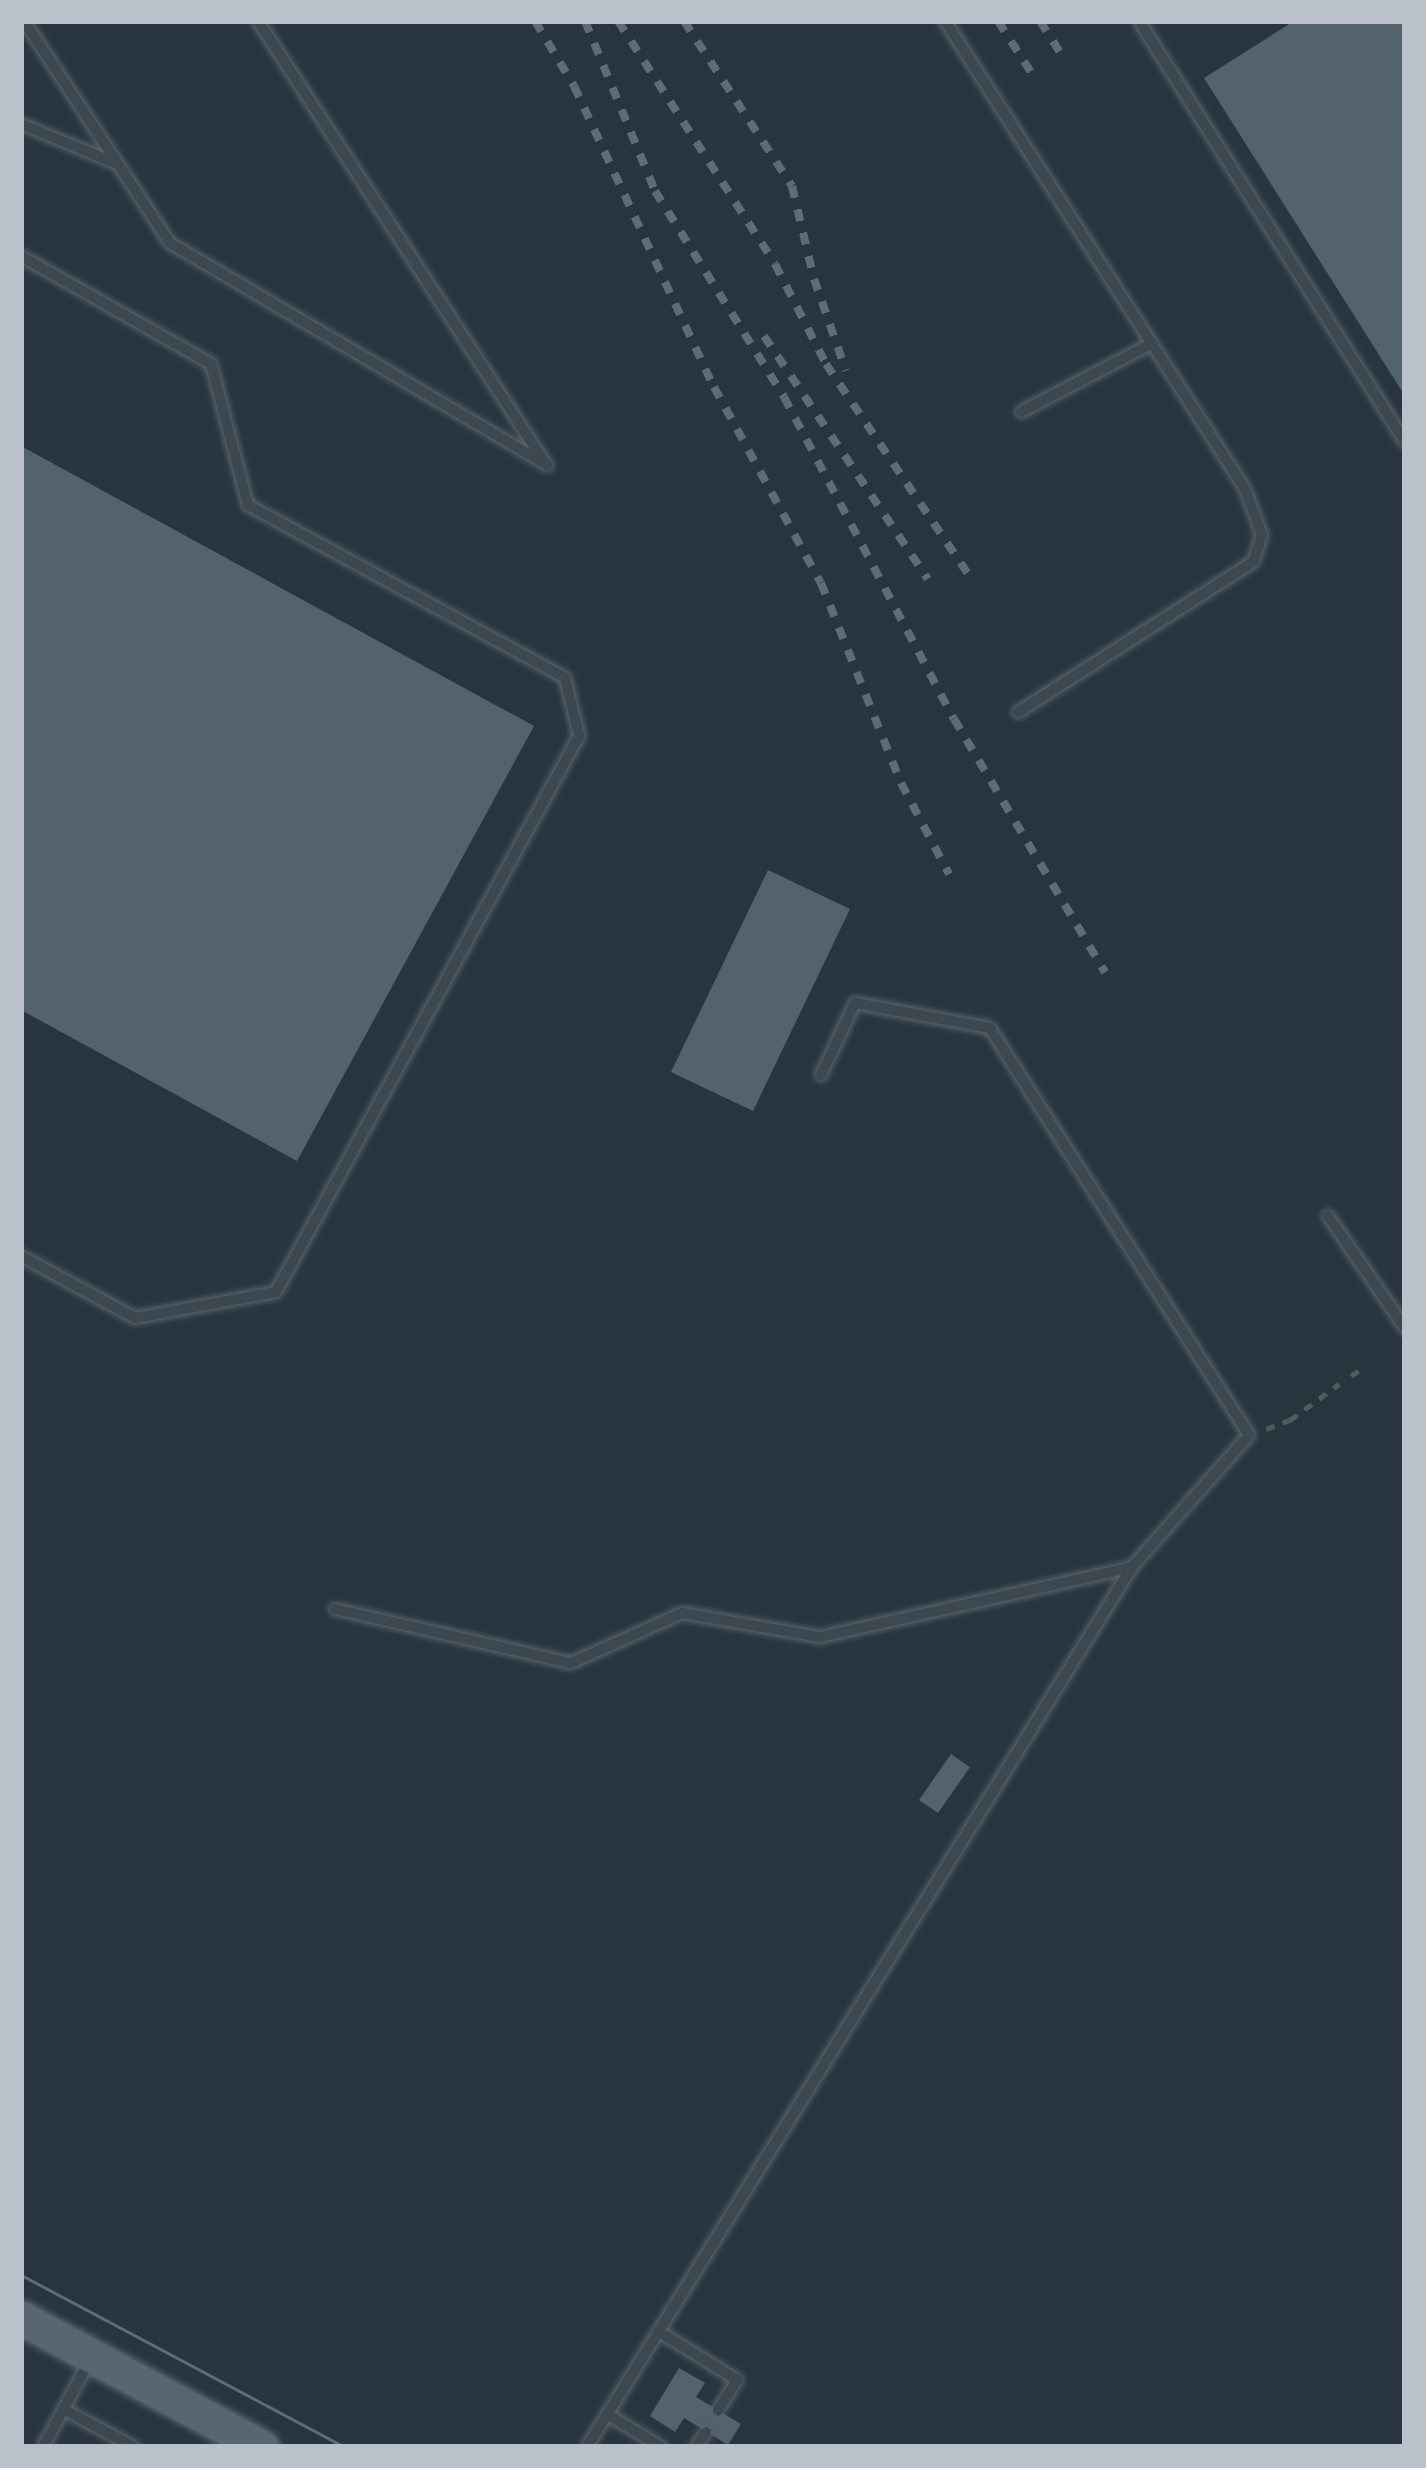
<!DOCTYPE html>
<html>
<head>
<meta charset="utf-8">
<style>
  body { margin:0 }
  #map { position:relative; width:1426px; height:2468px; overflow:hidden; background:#28353f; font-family:"Source Sans 3",sans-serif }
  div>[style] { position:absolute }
  .building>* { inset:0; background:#54626c }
  .path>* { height:4.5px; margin-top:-2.25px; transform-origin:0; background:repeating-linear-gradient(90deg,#4a5e5e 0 9px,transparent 0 18px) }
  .roads { filter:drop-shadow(0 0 3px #5a656d) drop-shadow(0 0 3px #5a656d) }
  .service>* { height:10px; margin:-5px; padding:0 5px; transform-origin:5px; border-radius:5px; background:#3c474f }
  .primary>* { height:33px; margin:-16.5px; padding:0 16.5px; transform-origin:16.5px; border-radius:16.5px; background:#5a666f }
  .tram>* { height:3px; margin:-1.5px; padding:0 1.5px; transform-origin:1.5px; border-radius:1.5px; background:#5f6c76 }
  .rail>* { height:8px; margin-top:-4px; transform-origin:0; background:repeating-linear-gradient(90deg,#5f6c76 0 12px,transparent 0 24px) }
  span { translate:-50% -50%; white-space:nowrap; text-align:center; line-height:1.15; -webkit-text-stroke:9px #212c35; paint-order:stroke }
  .frame { position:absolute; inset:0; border:24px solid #b9c2ca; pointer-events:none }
</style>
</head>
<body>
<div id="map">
  <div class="building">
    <i style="clip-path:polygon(1294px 21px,1405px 21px,1405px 396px,1204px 78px)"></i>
    <i style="clip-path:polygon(21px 446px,534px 726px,297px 1161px,21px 1010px)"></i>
    <i style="clip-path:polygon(768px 870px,850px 909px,753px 1111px,671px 1072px)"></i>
    <i style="clip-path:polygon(951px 1754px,970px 1767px,938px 1813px,919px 1800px)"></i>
    <i style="clip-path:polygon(679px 2368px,705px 2383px,696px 2397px,741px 2424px,728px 2445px,684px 2418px,675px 2432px,650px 2416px)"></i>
  </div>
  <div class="path">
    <i style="left:1351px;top:1376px;width:12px;rotate:-35deg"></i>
    <i style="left:1266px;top:1429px;width:26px;rotate:-21deg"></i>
    <i style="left:1290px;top:1420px;width:61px;rotate:-36.3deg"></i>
  </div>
  <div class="roads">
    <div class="service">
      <i style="left:24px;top:21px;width:266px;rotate:56.7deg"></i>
      <i style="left:170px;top:243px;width:438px;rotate:30.5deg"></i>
      <i style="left:258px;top:21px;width:527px;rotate:57deg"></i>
      <i style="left:945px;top:21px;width:556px;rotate:57.34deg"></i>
      <i style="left:1245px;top:489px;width:49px;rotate:69.7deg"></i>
      <i style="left:1262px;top:535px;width:28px;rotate:108deg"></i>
      <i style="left:1253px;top:562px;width:279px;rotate:147.4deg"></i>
      <i style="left:1139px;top:21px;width:497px;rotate:57.7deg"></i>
      <i style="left:21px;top:124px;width:104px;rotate:22.6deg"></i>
      <i style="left:21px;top:256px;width:219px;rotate:29.6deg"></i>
      <i style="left:211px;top:364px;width:146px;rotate:75.3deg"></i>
      <i style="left:248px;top:505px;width:361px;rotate:28.6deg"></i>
      <i style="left:565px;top:678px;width:60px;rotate:76.4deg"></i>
      <i style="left:579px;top:736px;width:633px;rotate:118.59deg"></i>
      <i style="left:276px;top:1292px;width:143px;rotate:169.6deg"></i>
      <i style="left:135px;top:1318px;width:130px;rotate:-151.5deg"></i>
      <i style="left:1021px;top:412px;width:147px;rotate:-27.6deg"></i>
      <i style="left:1328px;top:1216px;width:136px;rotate:55.5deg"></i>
      <i style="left:335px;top:1609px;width:242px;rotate:12.9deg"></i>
      <i style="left:571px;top:1663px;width:122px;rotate:-24.2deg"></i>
      <i style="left:682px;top:1613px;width:140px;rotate:9.9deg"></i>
      <i style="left:820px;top:1637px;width:320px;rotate:-12.6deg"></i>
      <i style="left:658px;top:2331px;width:93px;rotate:31.8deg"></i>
      <i style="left:737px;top:2380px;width:36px;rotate:122deg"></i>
      <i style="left:63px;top:2409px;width:81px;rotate:28.2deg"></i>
      <i style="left:607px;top:2414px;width:63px;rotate:31.4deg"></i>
      <i style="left:43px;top:2447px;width:99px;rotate:-61.6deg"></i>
      <i style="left:587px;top:2447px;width:1035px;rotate:-58.23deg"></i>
      <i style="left:1132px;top:1567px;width:176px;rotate:-48.4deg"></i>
      <i style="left:1249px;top:1435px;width:482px;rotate:-122.5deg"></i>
      <i style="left:990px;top:1028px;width:137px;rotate:-169.5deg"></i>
      <i style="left:855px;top:1003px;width:80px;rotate:115.3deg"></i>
      <i style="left:696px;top:2447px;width:18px;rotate:-56deg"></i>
    </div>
    <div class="primary">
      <i style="left:21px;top:2318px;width:273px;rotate:28.2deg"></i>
    </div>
  </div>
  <div class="tram">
    <i style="left:21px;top:2275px;width:366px;rotate:28deg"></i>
  </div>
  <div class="rail">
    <i style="left:535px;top:21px;width:76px;rotate:59deg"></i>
    <i style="left:574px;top:86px;width:332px;rotate:65.1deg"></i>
    <i style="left:714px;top:387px;width:223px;rotate:61.4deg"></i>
    <i style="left:821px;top:583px;width:215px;rotate:68.2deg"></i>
    <i style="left:901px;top:783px;width:103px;rotate:62.2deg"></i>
    <i style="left:585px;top:21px;width:184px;rotate:67.6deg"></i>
    <i style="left:655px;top:191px;width:243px;rotate:57.9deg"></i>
    <i style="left:784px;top:397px;width:364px;rotate:62.2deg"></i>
    <i style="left:954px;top:719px;width:295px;rotate:59.2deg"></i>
    <i style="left:618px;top:21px;width:289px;rotate:57.1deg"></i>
    <i style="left:775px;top:264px;width:112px;rotate:63deg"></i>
    <i style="left:826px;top:364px;width:255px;rotate:55.9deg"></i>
    <i style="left:684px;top:21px;width:197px;rotate:56.8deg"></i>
    <i style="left:792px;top:186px;width:96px;rotate:76.7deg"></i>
    <i style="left:814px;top:279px;width:97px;rotate:70.8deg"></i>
    <i style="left:998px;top:21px;width:70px;rotate:57.2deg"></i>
    <i style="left:1040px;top:21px;width:43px;rotate:57.4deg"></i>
    <i style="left:764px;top:336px;width:293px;rotate:56deg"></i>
  </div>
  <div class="frame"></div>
</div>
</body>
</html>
